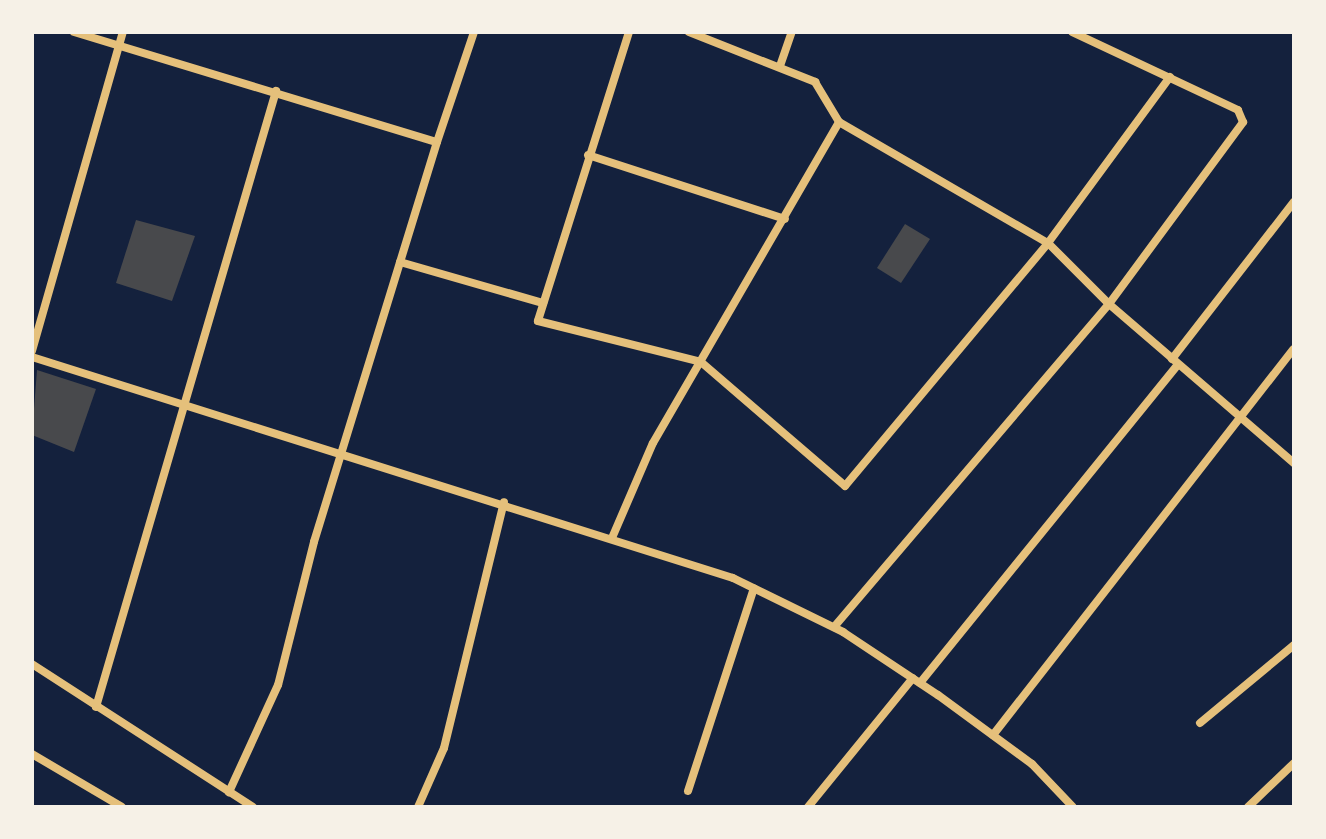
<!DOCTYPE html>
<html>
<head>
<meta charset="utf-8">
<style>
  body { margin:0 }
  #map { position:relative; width:1326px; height:839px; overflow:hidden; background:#14213d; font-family:"Noto Serif",serif }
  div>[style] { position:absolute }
  .building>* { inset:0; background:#48494c }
  .minor>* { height:8px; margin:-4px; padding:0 4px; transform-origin:4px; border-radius:4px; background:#e5c07b }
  span { translate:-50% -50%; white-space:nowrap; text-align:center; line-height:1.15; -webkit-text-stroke:8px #f6f1e7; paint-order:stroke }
  .frame { position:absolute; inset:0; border:34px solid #f6f1e7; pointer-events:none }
</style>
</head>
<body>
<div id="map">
  <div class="building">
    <i style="clip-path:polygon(136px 220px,195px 236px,172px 301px,116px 283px)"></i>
    <i style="clip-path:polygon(905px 224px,930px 239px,901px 283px,877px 268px)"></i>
    <i style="clip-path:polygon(37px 370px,96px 389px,74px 452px,32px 435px)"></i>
  </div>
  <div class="minor">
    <i style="left:74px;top:32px;width:379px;rotate:16.9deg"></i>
    <i style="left:437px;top:142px;width:418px;rotate:107.1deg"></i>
    <i style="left:314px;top:542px;width:147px;rotate:104.1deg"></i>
    <i style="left:278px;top:685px;width:118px;rotate:114.6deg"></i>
    <i style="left:629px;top:32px;width:303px;rotate:107.5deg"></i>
    <i style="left:538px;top:321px;width:168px;rotate:14.1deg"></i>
    <i style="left:701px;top:362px;width:190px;rotate:40.7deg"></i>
    <i style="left:845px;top:486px;width:317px;rotate:-50.1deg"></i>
    <i style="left:1048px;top:243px;width:86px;rotate:45deg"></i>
    <i style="left:1109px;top:304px;width:226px;rotate:-53.6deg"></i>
    <i style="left:1243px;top:122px;width:13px;rotate:-113deg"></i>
    <i style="left:1238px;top:110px;width:183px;rotate:-154.8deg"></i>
    <i style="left:689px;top:32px;width:136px;rotate:21.6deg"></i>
    <i style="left:815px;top:82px;width:47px;rotate:59deg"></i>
    <i style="left:780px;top:66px;width:36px;rotate:-71deg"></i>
    <i style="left:437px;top:142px;width:116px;rotate:-71.4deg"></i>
    <i style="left:588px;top:155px;width:207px;rotate:18deg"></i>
    <i style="left:400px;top:262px;width:149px;rotate:16deg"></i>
    <i style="left:32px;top:351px;width:332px;rotate:-74.1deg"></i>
    <i style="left:32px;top:357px;width:735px;rotate:17.5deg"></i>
    <i style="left:733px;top:578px;width:123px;rotate:26.1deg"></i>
    <i style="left:843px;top:632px;width:114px;rotate:33.6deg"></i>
    <i style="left:938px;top:695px;width:117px;rotate:36.3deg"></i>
    <i style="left:1032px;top:764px;width:59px;rotate:46.4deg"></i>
    <i style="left:1172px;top:359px;width:199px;rotate:-52.2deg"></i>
    <i style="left:612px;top:538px;width:103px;rotate:-66.7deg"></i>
    <i style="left:653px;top:443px;width:371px;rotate:-59.9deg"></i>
    <i style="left:839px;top:122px;width:241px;rotate:30.1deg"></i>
    <i style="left:1048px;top:243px;width:206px;rotate:-53.7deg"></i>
    <i style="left:834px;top:627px;width:424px;rotate:-49.6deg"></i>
    <i style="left:1109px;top:304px;width:244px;rotate:40.7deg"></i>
    <i style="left:32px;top:664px;width:263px;rotate:32.9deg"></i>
    <i style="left:920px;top:683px;width:410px;rotate:-51deg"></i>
    <i style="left:96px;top:707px;width:642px;rotate:-73.71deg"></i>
    <i style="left:1200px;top:723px;width:122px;rotate:-39.7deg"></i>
    <i style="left:993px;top:735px;width:489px;rotate:-52.1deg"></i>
    <i style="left:32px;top:754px;width:104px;rotate:30.5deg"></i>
    <i style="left:688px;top:791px;width:213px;rotate:-72deg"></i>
    <i style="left:418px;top:807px;width:64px;rotate:-66.2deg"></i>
    <i style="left:444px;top:748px;width:253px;rotate:-76.3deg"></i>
    <i style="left:808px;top:807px;width:166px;rotate:-50.9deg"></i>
    <i style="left:1248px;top:807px;width:64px;rotate:-43.7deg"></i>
  </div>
  <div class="frame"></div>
</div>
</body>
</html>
